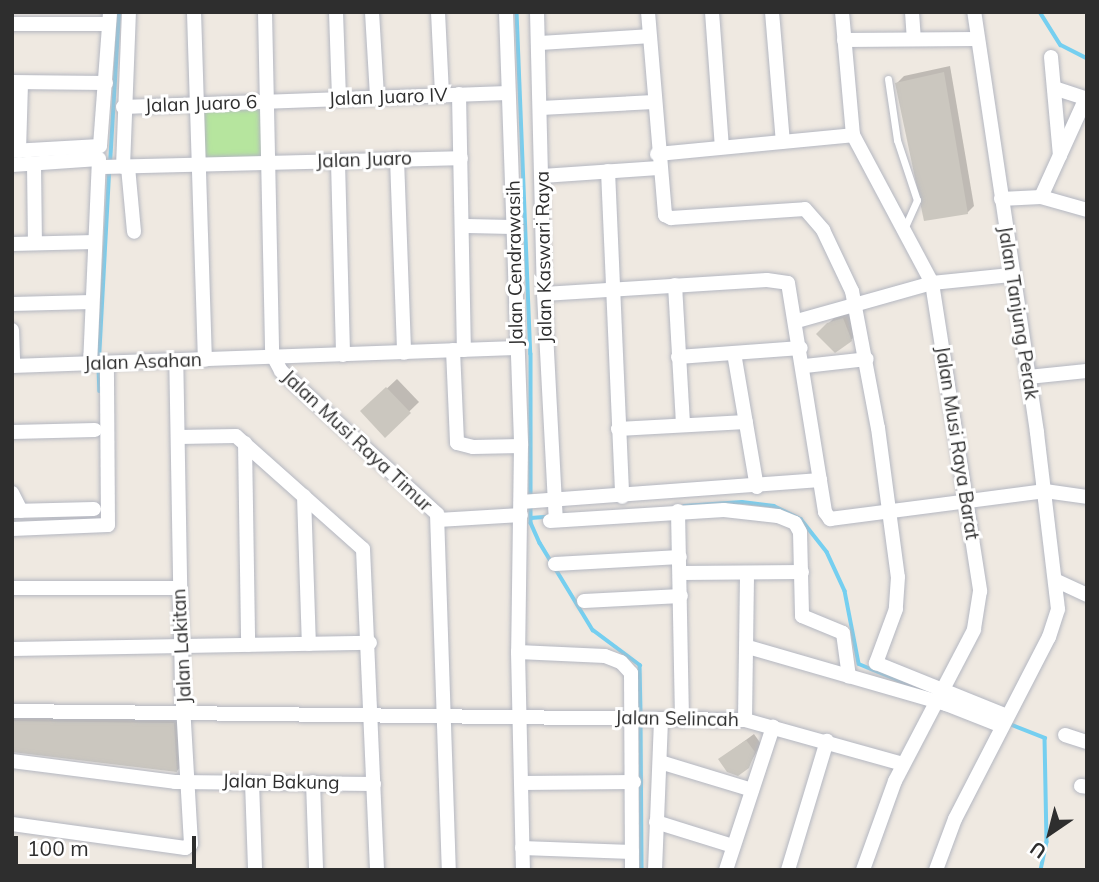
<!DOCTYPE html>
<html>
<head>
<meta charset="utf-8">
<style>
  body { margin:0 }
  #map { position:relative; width:1099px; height:882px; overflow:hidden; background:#efe9e1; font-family:Mulish,sans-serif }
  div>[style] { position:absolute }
  .green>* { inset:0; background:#b6e59e }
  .shadow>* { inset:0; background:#0003 }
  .stream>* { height:3.5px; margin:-1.75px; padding:0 1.75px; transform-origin:1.75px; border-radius:1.75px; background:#75cff0 }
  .building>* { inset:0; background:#cbc7bf }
  .roads { filter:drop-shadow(0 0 2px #b4b7c1) drop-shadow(0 0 2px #b4b7c1) }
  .service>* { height:7px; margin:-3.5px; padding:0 3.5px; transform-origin:3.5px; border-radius:3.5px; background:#fff }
  .minor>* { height:14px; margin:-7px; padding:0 7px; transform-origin:7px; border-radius:7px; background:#fff }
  span { translate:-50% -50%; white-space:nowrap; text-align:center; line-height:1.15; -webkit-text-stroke:6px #fff; paint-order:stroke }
  .street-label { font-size:19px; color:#2e2e2e }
  .frame { position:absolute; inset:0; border:14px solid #2e2e2e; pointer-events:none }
  .north { position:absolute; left:1015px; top:798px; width:70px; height:70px; -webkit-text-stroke:5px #fff; paint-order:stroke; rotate:215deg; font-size:19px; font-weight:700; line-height:28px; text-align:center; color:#2e2e2e }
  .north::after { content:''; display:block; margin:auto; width:24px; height:32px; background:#2e2e2e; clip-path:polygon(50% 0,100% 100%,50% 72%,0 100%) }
  .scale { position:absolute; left:14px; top:836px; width:182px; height:32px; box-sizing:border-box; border:4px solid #2e2e2e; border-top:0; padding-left:9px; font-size:21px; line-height:24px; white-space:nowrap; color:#2e2e2e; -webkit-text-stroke:5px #fff; paint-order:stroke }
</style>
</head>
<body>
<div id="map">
  <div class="green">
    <i style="clip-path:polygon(261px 106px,264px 159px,205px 162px,204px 109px)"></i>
  </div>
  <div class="shadow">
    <i style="clip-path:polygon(950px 66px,974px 206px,967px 213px,897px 83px,904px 76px)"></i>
    <i style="clip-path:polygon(850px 312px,858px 333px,851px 340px,818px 334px,836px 316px)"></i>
    <i style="clip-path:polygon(397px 379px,419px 402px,385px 435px,363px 411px)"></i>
    <i style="clip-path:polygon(12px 713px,181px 716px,183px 764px,177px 771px,12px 750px)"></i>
    <i style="clip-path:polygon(754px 734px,761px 744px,748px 767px,720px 759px)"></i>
  </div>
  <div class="stream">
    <i style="left:517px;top:12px;width:342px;rotate:87.7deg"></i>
    <i style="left:531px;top:354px;width:145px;rotate:90deg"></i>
    <i style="left:1040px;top:12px;width:39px;rotate:58deg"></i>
    <i style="left:1061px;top:45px;width:29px;rotate:27deg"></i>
    <i style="left:110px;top:164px;width:152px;rotate:-86.6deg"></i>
    <i style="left:99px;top:359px;width:187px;rotate:-86.9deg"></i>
    <i style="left:99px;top:367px;width:24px;rotate:88deg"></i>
    <i style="left:531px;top:506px;width:17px;rotate:90deg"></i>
    <i style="left:531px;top:523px;width:22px;rotate:66deg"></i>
    <i style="left:540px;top:543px;width:102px;rotate:58.7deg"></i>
    <i style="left:593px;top:630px;width:59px;rotate:36.7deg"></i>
    <i style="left:640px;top:665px;width:49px;rotate:88.8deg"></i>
    <i style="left:684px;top:506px;width:58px;rotate:-3.9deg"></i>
    <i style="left:742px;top:502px;width:32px;rotate:7deg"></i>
    <i style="left:774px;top:506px;width:30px;rotate:26deg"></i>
    <i style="left:801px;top:519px;width:42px;rotate:51.8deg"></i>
    <i style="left:827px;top:552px;width:43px;rotate:65.2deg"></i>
    <i style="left:845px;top:591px;width:74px;rotate:79.1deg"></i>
    <i style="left:859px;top:664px;width:71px;rotate:22.2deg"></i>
    <i style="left:531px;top:518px;width:16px;rotate:-4deg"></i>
    <i style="left:641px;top:721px;width:149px;rotate:89.6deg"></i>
    <i style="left:1007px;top:723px;width:41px;rotate:21.5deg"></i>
    <i style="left:1045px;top:738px;width:104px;rotate:88.9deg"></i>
    <i style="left:1047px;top:842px;width:29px;rotate:102deg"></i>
  </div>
  <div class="building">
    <i style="clip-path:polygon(944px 72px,968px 214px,924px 221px,895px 83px)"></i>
    <i style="clip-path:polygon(843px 318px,852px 341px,835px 353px,816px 334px,827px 323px)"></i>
    <i style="clip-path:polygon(386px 387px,411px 413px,385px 438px,360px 411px)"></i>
    <i style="clip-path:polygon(12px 721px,174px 723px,177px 772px,12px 752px)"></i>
    <i style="clip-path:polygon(746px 740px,755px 752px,749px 768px,738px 776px,727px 772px,718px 759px)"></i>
  </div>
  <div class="roads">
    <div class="service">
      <i style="left:888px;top:79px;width:62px;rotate:81.6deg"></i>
      <i style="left:897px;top:140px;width:63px;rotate:71.6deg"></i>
      <i style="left:917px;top:200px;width:30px;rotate:114deg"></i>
    </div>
    <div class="minor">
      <i style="left:194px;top:12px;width:348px;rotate:88.2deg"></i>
      <i style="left:265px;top:12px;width:342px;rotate:88.8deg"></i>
      <i style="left:272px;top:354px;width:19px;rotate:62deg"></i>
      <i style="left:281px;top:371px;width:212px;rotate:42.5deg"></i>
      <i style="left:437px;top:514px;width:356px;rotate:88.1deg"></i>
      <i style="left:336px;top:12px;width:86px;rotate:88deg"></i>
      <i style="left:372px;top:12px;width:84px;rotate:86.6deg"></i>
      <i style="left:438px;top:12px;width:83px;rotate:87.2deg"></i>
      <i style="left:506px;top:12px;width:434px;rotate:88deg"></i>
      <i style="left:521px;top:446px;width:206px;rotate:90.8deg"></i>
      <i style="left:518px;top:652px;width:218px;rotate:88.7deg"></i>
      <i style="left:537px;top:12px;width:282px;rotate:88.6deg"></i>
      <i style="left:544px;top:294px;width:226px;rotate:87deg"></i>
      <i style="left:648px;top:12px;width:204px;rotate:85.2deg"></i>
      <i style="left:665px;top:215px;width:7px;rotate:27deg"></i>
      <i style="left:671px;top:218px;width:134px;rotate:-3.8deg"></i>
      <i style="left:805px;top:209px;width:28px;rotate:49deg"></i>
      <i style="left:823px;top:230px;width:68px;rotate:64.6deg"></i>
      <i style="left:852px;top:291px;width:139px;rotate:79.3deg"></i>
      <i style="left:878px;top:428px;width:150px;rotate:82.4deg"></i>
      <i style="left:898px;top:577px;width:32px;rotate:94deg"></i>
      <i style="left:896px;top:609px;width:58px;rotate:110.3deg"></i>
      <i style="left:876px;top:663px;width:141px;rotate:22deg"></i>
      <i style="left:712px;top:12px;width:135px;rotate:85.8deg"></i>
      <i style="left:772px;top:12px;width:130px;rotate:85.2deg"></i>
      <i style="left:842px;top:12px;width:123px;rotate:84.9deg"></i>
      <i style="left:853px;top:135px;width:168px;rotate:61.9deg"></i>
      <i style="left:932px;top:283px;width:312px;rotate:81.1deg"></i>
      <i style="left:980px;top:591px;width:39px;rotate:99deg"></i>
      <i style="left:974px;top:630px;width:170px;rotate:117.6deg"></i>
      <i style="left:895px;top:781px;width:95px;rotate:109.8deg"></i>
      <i style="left:912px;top:12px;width:27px;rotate:86deg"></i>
      <i style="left:12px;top:24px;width:97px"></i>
      <i style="left:844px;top:40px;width:133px;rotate:-0.4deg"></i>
      <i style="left:539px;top:43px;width:110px;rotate:-3.6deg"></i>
      <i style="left:1051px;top:57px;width:99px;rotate:84.8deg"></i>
      <i style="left:12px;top:82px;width:94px;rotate:0.6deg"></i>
      <i style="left:1054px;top:88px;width:35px;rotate:18deg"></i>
      <i style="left:459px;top:94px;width:256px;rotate:88.9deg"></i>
      <i style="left:123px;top:107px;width:385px;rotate:-2.1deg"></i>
      <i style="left:541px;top:108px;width:113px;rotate:-3deg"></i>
      <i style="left:12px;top:151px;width:88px;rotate:-3.3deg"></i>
      <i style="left:100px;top:146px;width:134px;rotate:-85.7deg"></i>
      <i style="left:19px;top:151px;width:68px;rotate:-88.3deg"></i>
      <i style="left:657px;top:154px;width:197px;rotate:-5.5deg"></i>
      <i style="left:397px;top:159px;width:194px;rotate:87.9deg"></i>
      <i style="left:338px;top:162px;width:193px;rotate:88.5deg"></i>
      <i style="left:34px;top:164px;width:79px;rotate:89.3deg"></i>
      <i style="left:12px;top:165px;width:87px;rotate:-3.9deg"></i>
      <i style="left:99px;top:159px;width:205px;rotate:92.5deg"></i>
      <i style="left:100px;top:167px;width:361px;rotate:-1.4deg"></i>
      <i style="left:123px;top:167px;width:155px;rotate:-87.8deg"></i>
      <i style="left:128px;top:167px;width:65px;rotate:84.7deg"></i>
      <i style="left:608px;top:171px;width:326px;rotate:87.5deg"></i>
      <i style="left:542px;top:176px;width:117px;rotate:-3.9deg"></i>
      <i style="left:1041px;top:197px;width:109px;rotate:-65.6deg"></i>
      <i style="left:1001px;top:199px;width:40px;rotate:-2.9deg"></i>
      <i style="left:1041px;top:197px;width:48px;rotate:15.8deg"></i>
      <i style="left:463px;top:226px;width:53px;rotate:1.1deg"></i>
      <i style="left:12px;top:244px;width:83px;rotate:-1.4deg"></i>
      <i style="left:675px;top:285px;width:139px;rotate:86.7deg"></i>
      <i style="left:544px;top:294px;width:223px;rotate:-3.6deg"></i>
      <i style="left:767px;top:280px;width:21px;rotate:8deg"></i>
      <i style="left:788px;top:283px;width:232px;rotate:80.8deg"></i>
      <i style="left:825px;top:512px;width:9px;rotate:54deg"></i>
      <i style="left:830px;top:519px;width:217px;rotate:-7.4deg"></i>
      <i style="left:1045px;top:491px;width:42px;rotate:8.1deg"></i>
      <i style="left:12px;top:304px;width:80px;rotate:-1.4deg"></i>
      <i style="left:797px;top:321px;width:140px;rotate:-15.7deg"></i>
      <i style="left:932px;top:283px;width:79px;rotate:-5.8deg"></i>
      <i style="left:12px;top:330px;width:36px;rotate:88deg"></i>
      <i style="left:453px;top:350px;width:93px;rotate:87.5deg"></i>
      <i style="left:457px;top:443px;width:16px;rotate:14deg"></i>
      <i style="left:473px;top:447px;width:48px;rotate:-1.2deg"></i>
      <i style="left:734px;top:353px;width:136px;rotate:80.3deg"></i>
      <i style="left:678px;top:357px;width:123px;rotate:-4.2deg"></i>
      <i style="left:12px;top:366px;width:505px;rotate:-2.04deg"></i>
      <i style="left:805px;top:366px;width:62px;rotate:-6.4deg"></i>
      <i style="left:1028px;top:377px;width:59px;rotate:-5.8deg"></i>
      <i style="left:618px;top:429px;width:128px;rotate:-3.1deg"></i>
      <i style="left:12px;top:432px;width:83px;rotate:-1.4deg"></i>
      <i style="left:179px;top:437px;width:57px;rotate:-1deg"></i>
      <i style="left:236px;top:436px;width:170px;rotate:41.7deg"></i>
      <i style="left:363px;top:549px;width:321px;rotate:87.5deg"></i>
      <i style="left:245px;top:443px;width:202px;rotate:89.1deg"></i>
      <i style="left:12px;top:493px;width:20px;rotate:63deg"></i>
      <i style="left:304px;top:496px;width:148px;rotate:88.1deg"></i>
      <i style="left:521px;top:502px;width:300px;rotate:-4.2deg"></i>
      <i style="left:12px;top:511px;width:82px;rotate:-1.4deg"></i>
      <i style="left:678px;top:511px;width:209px;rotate:88.9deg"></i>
      <i style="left:438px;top:520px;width:83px;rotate:-3.4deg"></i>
      <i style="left:550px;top:521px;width:174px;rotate:-3.6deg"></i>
      <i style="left:724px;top:510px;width:54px;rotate:6.3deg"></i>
      <i style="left:778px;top:516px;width:18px;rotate:22deg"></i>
      <i style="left:795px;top:523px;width:10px;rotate:61deg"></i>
      <i style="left:800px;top:532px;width:84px;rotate:88.6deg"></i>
      <i style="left:802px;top:616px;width:44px;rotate:22.5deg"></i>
      <i style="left:843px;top:633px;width:44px;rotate:82.2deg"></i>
      <i style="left:12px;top:529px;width:96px;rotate:-2.4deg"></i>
      <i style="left:108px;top:525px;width:161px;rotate:-90.4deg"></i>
      <i style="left:555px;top:564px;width:125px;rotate:-3.2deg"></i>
      <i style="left:681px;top:573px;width:121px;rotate:-0.5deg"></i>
      <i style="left:1057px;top:581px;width:33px;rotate:25deg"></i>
      <i style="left:12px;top:588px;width:167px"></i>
      <i style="left:584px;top:601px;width:97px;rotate:-3deg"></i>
      <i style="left:748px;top:647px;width:206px;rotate:16.1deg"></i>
      <i style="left:946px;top:704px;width:60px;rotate:21.4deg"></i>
      <i style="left:12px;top:649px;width:358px;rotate:-1deg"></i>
      <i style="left:518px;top:652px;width:87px;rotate:2.6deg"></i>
      <i style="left:605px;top:656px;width:17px;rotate:21deg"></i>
      <i style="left:621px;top:662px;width:15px;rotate:48deg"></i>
      <i style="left:631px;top:673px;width:197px;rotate:89.7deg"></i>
      <i style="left:12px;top:711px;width:733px;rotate:0.7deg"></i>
      <i style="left:745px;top:720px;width:164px;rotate:15.6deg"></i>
      <i style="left:745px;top:720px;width:147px;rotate:-89.2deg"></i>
      <i style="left:1065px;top:735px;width:23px;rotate:18deg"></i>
      <i style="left:12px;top:761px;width:164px;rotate:7.3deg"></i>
      <i style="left:175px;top:782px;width:199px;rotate:0.6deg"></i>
      <i style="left:660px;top:762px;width:96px;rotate:16.9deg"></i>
      <i style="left:252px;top:782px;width:88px;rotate:88deg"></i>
      <i style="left:313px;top:782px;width:88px;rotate:88deg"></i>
      <i style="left:521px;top:783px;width:113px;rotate:-0.5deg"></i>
      <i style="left:1081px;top:786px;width:6px;rotate:9deg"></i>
      <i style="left:656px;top:822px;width:81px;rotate:17.3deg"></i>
      <i style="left:12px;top:824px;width:175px;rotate:7.9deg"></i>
      <i style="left:185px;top:848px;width:7px;rotate:-34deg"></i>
      <i style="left:191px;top:844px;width:154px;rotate:-93.3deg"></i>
      <i style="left:182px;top:690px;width:329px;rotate:-91deg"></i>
      <i style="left:522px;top:848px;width:110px;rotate:2.1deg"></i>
      <i style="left:655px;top:870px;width:151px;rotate:-87.7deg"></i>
      <i style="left:726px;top:870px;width:151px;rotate:-71.8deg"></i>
      <i style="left:788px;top:870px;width:135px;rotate:-73.2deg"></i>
      <i style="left:936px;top:870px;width:54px;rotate:-69.6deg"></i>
      <i style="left:955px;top:819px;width:205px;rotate:-62.7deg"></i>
      <i style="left:1049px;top:637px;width:29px;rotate:-72deg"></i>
      <i style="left:1058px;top:609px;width:178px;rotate:-96.8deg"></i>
      <i style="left:1037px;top:432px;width:425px;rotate:-98.5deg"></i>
    </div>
  </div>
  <div class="street-label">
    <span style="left:388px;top:97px;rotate:-2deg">Jalan Juaro IV</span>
    <span style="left:201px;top:104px;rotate:-2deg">Jalan Juaro 6</span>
    <span style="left:364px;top:160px;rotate:-2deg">Jalan Juaro</span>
    <span style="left:544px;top:257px;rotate:-91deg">Jalan Kaswari Raya</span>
    <span style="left:515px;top:263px;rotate:-91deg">Jalan Cendrawasih</span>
    <span style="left:1018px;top:313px;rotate:81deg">Jalan Tanjung Perak</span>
    <span style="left:143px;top:362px;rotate:-2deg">Jalan Asahan</span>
    <span style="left:357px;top:441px;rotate:43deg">Jalan Musi Raya Timur</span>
    <span style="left:957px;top:443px;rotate:81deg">Jalan Musi Raya Barat</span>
    <span style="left:182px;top:646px;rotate:-93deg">Jalan Lakitan</span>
    <span style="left:677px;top:719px;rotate:1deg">Jalan Selincah</span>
    <span style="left:281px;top:782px;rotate:1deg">Jalan Bakung</span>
  </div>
  <div class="frame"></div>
  <div class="north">U</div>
  <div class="scale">100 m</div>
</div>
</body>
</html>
